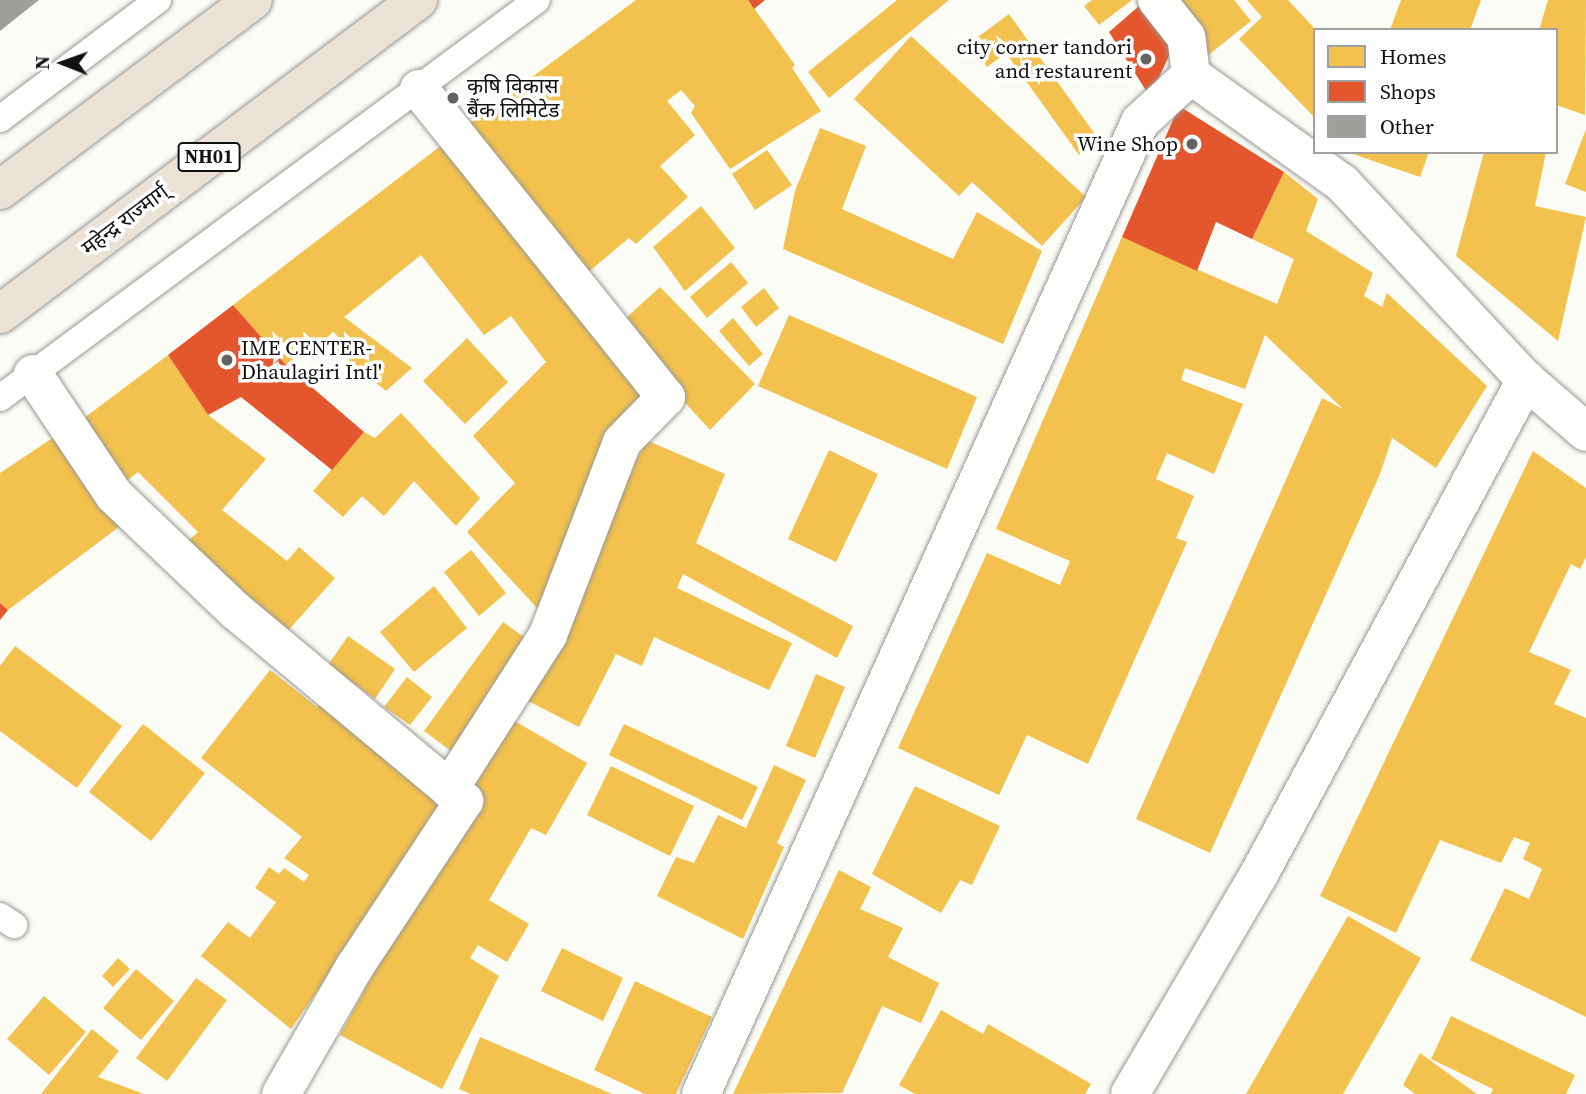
<!DOCTYPE html>
<html>
<head>
<meta charset="utf-8">
<style>
  body { margin:0 }
  #map { position:relative; width:1586px; height:1094px; overflow:hidden; background:#fcfcf7; font-family:"Source Serif 4","Noto Sans Devanagari",serif }
  div>[style] { position:absolute }
  .homes>* { inset:0; background:#f2c14e }
  .shops>* { inset:0; background:#e4572e }
  .building>* { inset:0; background:#a09f9c }
  .roads { filter:drop-shadow(0 0 2px #979795) drop-shadow(0 0 2px #979795) }
  .lane>* { height:26px; margin:-13px; padding:0 13px; transform-origin:13px; border-radius:13px; background:#fffffe }
  .street>* { height:38px; margin:-19px; padding:0 19px; transform-origin:19px; border-radius:19px; background:#fffffe }
  .highway>* { height:38px; margin:-19px; padding:0 19px; transform-origin:19px; border-radius:19px; background:#ebe2d7 }
  .dots>* { width:19px; height:19px; translate:-50% -50%; box-sizing:border-box; border:4px solid #fff; border-radius:50% }
  span { translate:-50% -50%; white-space:nowrap; text-align:center; line-height:1.15; -webkit-text-stroke:7px #fff; paint-order:stroke }
  .shield-label span { padding:2px 5px; background:#fff; border:2px solid; border-radius:5px; -webkit-text-stroke-width:0 }
  .shield-label { font-size:19px; color:#111; font-weight:700 }
  .poi-label { font-size:21px; color:#111 }
  .right { translate:-100% -50%; text-align:right }
  .left { translate:0 -50%; text-align:left }
  .street-label { font-size:21px; color:#111 }
  .legend { position:absolute; left:1313px; top:28px; width:245px; height:126px; box-sizing:border-box; background:#fff; border:2px solid #a0a0a0; margin:0; padding:9px 12px; list-style:none; font-size:21px; color:#111 }
  .legend li { display:flex; align-items:center; gap:14px; height:35px }
  .legend b { width:35px; border:2px solid #a0a0a0 }
  .north { position:absolute; left:28px; top:28px; width:70px; height:70px; -webkit-text-stroke:5px #fff; paint-order:stroke; rotate:271deg; font-size:19px; font-weight:700; line-height:28px; text-align:center; color:#111 }
  .north::after { content:''; display:block; margin:auto; width:24px; height:32px; background:#111; clip-path:polygon(50% 0,100% 100%,50% 72%,0 100%) }
</style>
</head>
<body>
<div id="map">
  <div class="homes">
    <i style="clip-path:polygon(636px 0,748px 0,795px 65px,792px 68px,821px 111px,730px 169px,691px 113px,695px 106px,681px 90px,667px 101px,695px 135px,660px 166px,688px 197px,636px 244px,629px 238px,579px 280px,459px 131px)"></i>
    <i style="clip-path:polygon(897px 0,949px 0,829px 98px,808px 72px)"></i>
    <i style="clip-path:polygon(1092px 0,1132px 0,1099px 25px,1084px 6px)"></i>
    <i style="clip-path:polygon(1162px 0,1234px 0,1251px 21px,1206px 57px)"></i>
    <i style="clip-path:polygon(1247px 0,1288px 0,1315px 29px,1315px 118px,1239px 39px,1262px 17px)"></i>
    <i style="clip-path:polygon(1401px 0,1481px 0,1470px 30px,1390px 30px)"></i>
    <i style="clip-path:polygon(1548px 0,1586px 0,1585px 115px,1556px 105px,1556px 30px,1539px 30px)"></i>
    <i style="clip-path:polygon(1009px 14px,1099px 140px,1079px 155px,1006px 53px,987px 67px,970px 43px)"></i>
    <i style="clip-path:polygon(911px 36px,1086px 197px,1042px 246px,972px 182px,959px 196px,854px 99px)"></i>
    <i style="clip-path:polygon(820px 128px,866px 146px,842px 209px,953px 259px,977px 212px,1042px 251px,1003px 344px,783px 249px,795px 191px)"></i>
    <i style="clip-path:polygon(1586px 129px,1586px 192px,1565px 184px)"></i>
    <i style="clip-path:polygon(447px 141px,654px 397px,608px 436px,538px 609px,467px 532px,515px 483px,473px 436px,546px 362px,511px 316px,484px 335px,421px 255px,344px 317px,412px 368px,386px 391px,320px 337px,286px 365px,233px 305px)"></i>
    <i style="clip-path:polygon(767px 150px,792px 185px,755px 210px,732px 174px)"></i>
    <i style="clip-path:polygon(1347px 152px,1429px 152px,1420px 177px)"></i>
    <i style="clip-path:polygon(1484px 152px,1546px 152px,1535px 206px,1586px 217px,1558px 341px,1456px 256px)"></i>
    <i style="clip-path:polygon(1284px 172px,1318px 199px,1306px 231px,1373px 273px,1364px 296px,1382px 307px,1387px 293px,1487px 386px,1436px 468px,1392px 438px,1380px 474px,1210px 853px,1136px 819px,1322px 398px,1343px 409px,1265px 335px,1245px 389px,1185px 368px,1181px 380px,1243px 404px,1214px 474px,1167px 453px,1156px 479px,1194px 496px,1176px 538px,1187px 542px,1088px 764px,1027px 735px,999px 795px,898px 748px,987px 553px,1060px 585px,1070px 561px,996px 529px,1122px 237px,1277px 304px,1294px 259px,1252px 239px)"></i>
    <i style="clip-path:polygon(701px 206px,735px 248px,685px 291px,653px 247px)"></i>
    <i style="clip-path:polygon(731px 262px,748px 283px,707px 318px,690px 297px)"></i>
    <i style="clip-path:polygon(660px 287px,755px 384px,710px 430px,616px 327px)"></i>
    <i style="clip-path:polygon(764px 288px,779px 308px,756px 327px,741px 307px)"></i>
    <i style="clip-path:polygon(789px 315px,977px 397px,947px 469px,758px 386px)"></i>
    <i style="clip-path:polygon(733px 318px,763px 354px,749px 366px,719px 331px)"></i>
    <i style="clip-path:polygon(467px 338px,508px 382px,465px 424px,423px 381px)"></i>
    <i style="clip-path:polygon(168px 355px,208px 415px,266px 459px,222px 510px,287px 561px,299px 547px,335px 578px,285px 634px,183px 545px,198px 532px,138px 472px,117px 488px,72px 427px)"></i>
    <i style="clip-path:polygon(401px 413px,480px 498px,456px 526px,414px 481px,384px 516px,362px 496px,343px 517px,313px 491px,364px 432px,375px 438px)"></i>
    <i style="clip-path:polygon(57px 435px,123px 524px,8px 610px,0 603px,0 473px)"></i>
    <i style="clip-path:polygon(646px 440px,725px 474px,696px 543px,853px 626px,837px 658px,683px 574px,677px 588px,792px 643px,769px 690px,654px 637px,642px 666px,616px 654px,579px 727px,526px 700px)"></i>
    <i style="clip-path:polygon(829px 450px,878px 474px,836px 562px,788px 539px)"></i>
    <i style="clip-path:polygon(1533px 451px,1586px 488px,1586px 557px,1580px 569px,1571px 564px,1529px 652px,1571px 670px,1554px 704px,1586px 718px,1586px 1017px,1470px 960px,1505px 888px,1529px 899px,1542px 869px,1523px 859px,1530px 843px,1514px 837px,1501px 863px,1440px 840px,1396px 933px,1320px 896px)"></i>
    <i style="clip-path:polygon(471px 550px,506px 593px,479px 616px,444px 572px)"></i>
    <i style="clip-path:polygon(434px 586px,467px 628px,414px 672px,380px 632px)"></i>
    <i style="clip-path:polygon(503px 622px,535px 645px,455px 754px,424px 731px)"></i>
    <i style="clip-path:polygon(348px 636px,395px 669px,375px 699px,328px 665px)"></i>
    <i style="clip-path:polygon(15px 646px,122px 726px,77px 788px,0 731px,0 666px)"></i>
    <i style="clip-path:polygon(270px 670px,317px 707px,320px 703px,443px 809px,291px 1029px,201px 956px,228px 922px,250px 938px,276px 902px,255px 888px,269px 867px,279px 874px,284px 868px,304px 882px,309px 875px,284px 858px,302px 837px,201px 758px)"></i>
    <i style="clip-path:polygon(816px 674px,845px 687px,815px 758px,786px 746px)"></i>
    <i style="clip-path:polygon(407px 677px,432px 697px,410px 725px,384px 707px)"></i>
    <i style="clip-path:polygon(511px 719px,587px 763px,546px 835px,531px 828px,489px 900px,529px 924px,507px 962px,478px 945px,470px 958px,499px 976px,442px 1089px,340px 1035px)"></i>
    <i style="clip-path:polygon(143px 724px,205px 773px,151px 841px,89px 792px)"></i>
    <i style="clip-path:polygon(624px 724px,758px 787px,742px 820px,609px 755px)"></i>
    <i style="clip-path:polygon(774px 765px,806px 780px,777px 843px,784px 847px,743px 939px,657px 896px,676px 857px,694px 863px,718px 815px,746px 828px)"></i>
    <i style="clip-path:polygon(611px 766px,694px 806px,670px 856px,587px 815px)"></i>
    <i style="clip-path:polygon(915px 786px,1000px 826px,972px 885px,960px 880px,941px 913px,872px 874px)"></i>
    <i style="clip-path:polygon(839px 870px,871px 887px,860px 909px,903px 928px,888px 957px,939px 983px,921px 1023px,882px 1006px,842px 1093px,733px 1094px)"></i>
    <i style="clip-path:polygon(1348px 916px,1421px 958px,1343px 1094px,1246px 1094px)"></i>
    <i style="clip-path:polygon(562px 948px,623px 978px,603px 1021px,541px 991px)"></i>
    <i style="clip-path:polygon(118px 958px,130px 969px,113px 987px,102px 976px)"></i>
    <i style="clip-path:polygon(136px 969px,174px 1001px,141px 1040px,103px 1008px)"></i>
    <i style="clip-path:polygon(196px 978px,227px 1000px,167px 1081px,136px 1058px)"></i>
    <i style="clip-path:polygon(635px 981px,712px 1017px,676px 1094px,645px 1094px,594px 1070px)"></i>
    <i style="clip-path:polygon(44px 996px,86px 1032px,49px 1075px,7px 1039px)"></i>
    <i style="clip-path:polygon(941px 1010px,983px 1034px,988px 1024px,1091px 1084px,1085px 1094px,915px 1094px,899px 1085px)"></i>
    <i style="clip-path:polygon(1451px 1016px,1575px 1075px,1566px 1094px,1491px 1094px,1493px 1089px,1431px 1059px)"></i>
    <i style="clip-path:polygon(92px 1029px,119px 1051px,98px 1077px,144px 1094px,41px 1094px)"></i>
    <i style="clip-path:polygon(480px 1037px,612px 1094px,471px 1094px,459px 1089px)"></i>
    <i style="clip-path:polygon(1420px 1053px,1477px 1094px,1415px 1094px,1403px 1085px)"></i>
  </div>
  <div class="shops">
    <i style="clip-path:polygon(748px 0,765px 0,754px 9px)"></i>
    <i style="clip-path:polygon(1146px 0,1180px 32px,1150px 97px,1109px 32px)"></i>
    <i style="clip-path:polygon(1179px 106px,1284px 172px,1252px 239px,1216px 222px,1197px 271px,1122px 237px)"></i>
    <i style="clip-path:polygon(233px 305px,286px 365px,364px 432px,332px 470px,241px 397px,208px 415px,168px 355px)"></i>
    <i style="clip-path:polygon(0 603px,8px 610px,0 620px)"></i>
  </div>
  <div class="building">
    <i style="clip-path:polygon(0 0,39px 0,0 31px)"></i>
  </div>
  <div class="roads">
    <div class="lane">
      <i style="left:0;top:119px;width:198px;rotate:-37deg"></i>
      <i style="left:0;top:398px;width:668px;rotate:-36.54deg"></i>
      <i style="left:0;top:916px;width:17px;rotate:33deg"></i>
    </div>
    <div class="street">
      <i style="left:1191px;top:75px;width:186px;rotate:35.6deg"></i>
      <i style="left:1342px;top:183px;width:270px;rotate:47deg"></i>
      <i style="left:1526px;top:380px;width:79px;rotate:40.9deg"></i>
      <i style="left:419px;top:89px;width:395px;rotate:51.3deg"></i>
      <i style="left:666px;top:397px;width:63px;rotate:134.4deg"></i>
      <i style="left:622px;top:442px;width:207px;rotate:111deg"></i>
      <i style="left:548px;top:635px;width:183px;rotate:122.7deg"></i>
      <i style="left:33px;top:374px;width:146px;rotate:56.2deg"></i>
      <i style="left:114px;top:495px;width:168px;rotate:43.6deg"></i>
      <i style="left:236px;top:611px;width:297px;rotate:39.8deg"></i>
      <i style="left:464px;top:801px;width:198px;rotate:123.4deg"></i>
      <i style="left:355px;top:966px;width:148px;rotate:120deg"></i>
      <i style="left:701px;top:1094px;width:1067px;rotate:-65.69deg"></i>
      <i style="left:1140px;top:122px;width:69px;rotate:-42.7deg"></i>
      <i style="left:1191px;top:75px;width:38px;rotate:-97deg"></i>
      <i style="left:1186px;top:37px;width:47px;rotate:-128.1deg"></i>
      <i style="left:1130px;top:1094px;width:253px;rotate:-59.6deg"></i>
      <i style="left:1258px;top:876px;width:564px;rotate:-61.62deg"></i>
    </div>
    <div class="highway">
      <i style="left:0;top:190px;width:316px;rotate:-36.9deg"></i>
      <i style="left:0;top:314px;width:523px;rotate:-36.91deg"></i>
    </div>
  </div>
  <div class="dots">
    <i style="left:1146px;top:59px;background:#636362"></i>
    <i style="left:453px;top:98px;background:#636362"></i>
    <i style="left:1192px;top:144px;background:#636362"></i>
    <i style="left:227px;top:360px;background:#636362"></i>
  </div>
  <div class="shield-label">
    <span style="left:209px;top:157px">NH01</span>
  </div>
  <div class="poi-label">
    <span class="right" style="left:1132px;top:59px">city corner tandori<br>and restaurent</span>
    <span class="left" style="left:467px;top:98px">कृषि विकास<br>बैंक लिमिटेड</span>
    <span class="right" style="left:1178px;top:144px">Wine Shop</span>
    <span class="left" style="left:241px;top:360px">IME CENTER-<br>Dhaulagiri Intl'</span>
  </div>
  <div class="street-label">
    <span style="left:125px;top:220px;rotate:-37deg">महेन्द्र राज्मार्ग्</span>
  </div>
  <ul class="legend">
  <li><b style="height:19px;background:#f2c14e"></b>Homes</li>
  <li><b style="height:19px;background:#e4572e"></b>Shops</li>
  <li><b style="height:19px;background:#a09f9c"></b>Other</li>
  </ul>
  <div class="north">N</div>
</div>
</body>
</html>
